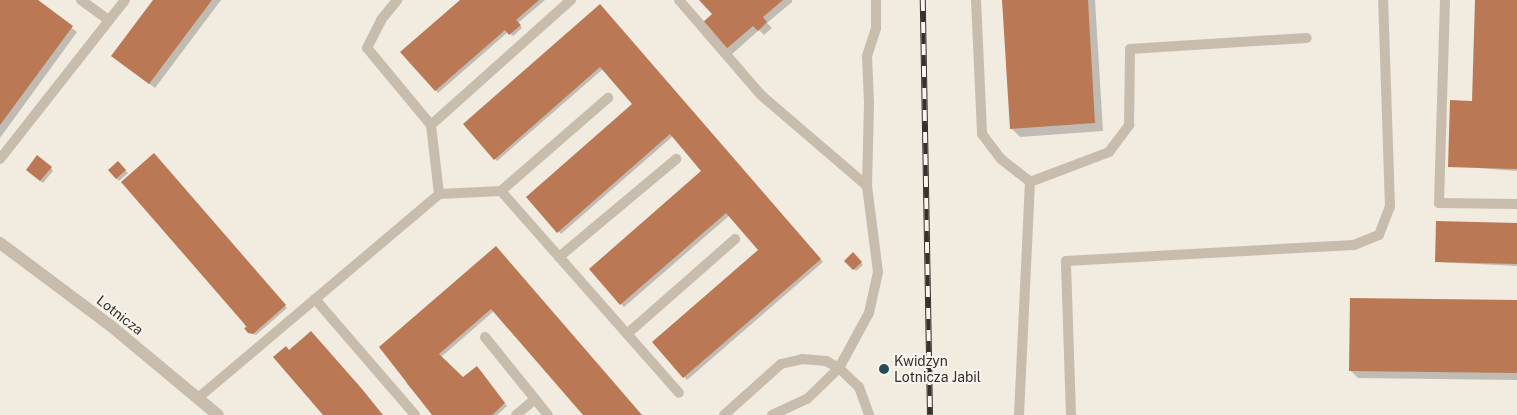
<!DOCTYPE html>
<html>
<head>
<meta charset="utf-8">
<style>
  body { margin:0 }
  #map { position:relative; width:1517px; height:415px; overflow:hidden; background:#f1ebe0; font-family:"Public Sans",sans-serif }
  div>[style] { position:absolute }
  .shadow>* { inset:0; background:#0003 }
  .building>* { inset:0; background:#bb7854 }
  .lane>* { height:10px; margin:-5px; padding:0 5px; transform-origin:5px; border-radius:5px; background:#c8bcad }
  .street>* { height:12px; margin:-6px; padding:0 6px; transform-origin:6px; border-radius:6px; background:#c8bcad }
  .rail>* { height:5.5px; margin-top:-2.75px; transform-origin:0; background:repeating-linear-gradient(90deg,#f9f4ed 0 11px,#37302b 0 22px); box-sizing:border-box; border-block:1px solid #37302b }
  .dots>* { width:14px; height:14px; translate:-50% -50%; box-sizing:border-box; border:2px solid #f9f4ed; border-radius:50% }
  span { translate:-50% -50%; white-space:nowrap; text-align:center; line-height:1.15; -webkit-text-stroke:4px #f9f4ed; paint-order:stroke }
  .street-label { font-size:14px; color:#37302b }
  .poi-label { font-size:14px; color:#37302b }
  .left { translate:0 -50%; text-align:left }
</style>
</head>
<body>
<div id="map">
  <div class="shadow">
    <i style="clip-path:polygon(0 0,36px 0,77px 32px,0 138px)"></i>
    <i style="clip-path:polygon(155px 0,221px 0,155px 88px,118px 61px)"></i>
    <i style="clip-path:polygon(462px 0,545px 0,518px 23px,522px 28px,513px 36px,508px 32px,438px 93px,402px 52px)"></i>
    <i style="clip-path:polygon(701px 0,792px 0,792px 2px,767px 23px,772px 28px,764px 35px,759px 30px,731px 55px,715px 38px,713px 14px)"></i>
    <i style="clip-path:polygon(1003px 0,1095px 0,1103px 131px,1020px 137px,1011px 128px)"></i>
    <i style="clip-path:polygon(1476px 0,1517px 0,1517px 171px,1450px 166px,1473px 102px)"></i>
    <i style="clip-path:polygon(603px 8px,823px 262px,687px 380px,654px 342px,760px 250px,730px 215px,624px 307px,591px 270px,703px 171px,673px 136px,561px 234px,528px 197px,634px 104px,603px 69px,497px 161px,465px 124px)"></i>
    <i style="clip-path:polygon(154px 155px,287px 308px,256px 335px,248px 331px)"></i>
    <i style="clip-path:polygon(118px 163px,128px 173px,119px 181px,110px 170px)"></i>
    <i style="clip-path:polygon(51px 168px,53px 171px,43px 183px,30px 173px)"></i>
    <i style="clip-path:polygon(1517px 224px,1517px 266px,1436px 262px)"></i>
    <i style="clip-path:polygon(498px 250px,641px 415px,584px 415px,494px 311px,440px 358px,463px 379px,480px 370px,507px 406px,497px 415px,434px 415px,406px 383px)"></i>
    <i style="clip-path:polygon(853px 254px,863px 265px,856px 271px,846px 261px)"></i>
    <i style="clip-path:polygon(1517px 301px,1517px 380px,1358px 378px,1351px 371px)"></i>
  </div>
  <div class="building">
    <i style="clip-path:polygon(0 0,38px 0,73px 26px,0 125px)"></i>
    <i style="clip-path:polygon(153px 0,212px 0,149px 84px,111px 56px)"></i>
    <i style="clip-path:polygon(460px 0,539px 0,516px 20px,521px 25px,509px 35px,505px 30px,435px 91px,400px 52px)"></i>
    <i style="clip-path:polygon(699px 0,783px 0,763px 17px,767px 22px,758px 31px,753px 26px,725px 50px,701px 24px,712px 14px)"></i>
    <i style="clip-path:polygon(1002px 0,1088px 0,1095px 123px,1010px 129px)"></i>
    <i style="clip-path:polygon(1475px 0,1517px 0,1517px 169px,1448px 167px,1450px 100px,1472px 101px)"></i>
    <i style="clip-path:polygon(600px 4px,821px 259px,683px 378px,652px 342px,758px 250px,726px 213px,620px 305px,589px 269px,701px 171px,670px 134px,557px 233px,526px 197px,632px 104px,600px 67px,494px 160px,463px 124px)"></i>
    <i style="clip-path:polygon(154px 153px,286px 305px,253px 334px,248px 333px,244px 328px,247px 327px,121px 182px)"></i>
    <i style="clip-path:polygon(37px 155px,52px 167px,40px 181px,26px 170px)"></i>
    <i style="clip-path:polygon(118px 161px,126px 170px,116px 179px,108px 170px)"></i>
    <i style="clip-path:polygon(1436px 221px,1517px 223px,1517px 264px,1435px 262px)"></i>
    <i style="clip-path:polygon(496px 246px,642px 415px,583px 415px,491px 309px,439px 354px,463px 377px,477px 366px,505px 403px,492px 415px,432px 415px,379px 347px)"></i>
    <i style="clip-path:polygon(853px 252px,862px 262px,853px 270px,844px 261px)"></i>
    <i style="clip-path:polygon(1350px 298px,1517px 300px,1517px 373px,1349px 371px)"></i>
    <i style="clip-path:polygon(311px 331px,362px 389px,383px 415px,323px 415px,273px 357px,286px 346px,289px 350px)"></i>
  </div>
  <div class="lane">
    <i style="left:81px;top:0;width:34px;rotate:36deg"></i>
    <i style="left:679px;top:0;width:125px;rotate:49.2deg"></i>
    <i style="left:761px;top:95px;width:140px;rotate:40.6deg"></i>
    <i style="left:976px;top:0;width:134px;rotate:87.4deg"></i>
    <i style="left:982px;top:134px;width:31px;rotate:53deg"></i>
    <i style="left:1001px;top:159px;width:37px;rotate:38deg"></i>
    <i style="left:1445px;top:0;width:203px;rotate:91.7deg"></i>
    <i style="left:1439px;top:203px;width:78px;rotate:0.7deg"></i>
    <i style="left:431px;top:125px;width:188px;rotate:-41.8deg"></i>
    <i style="left:0;top:159px;width:202px;rotate:-51.8deg"></i>
    <i style="left:501px;top:191px;width:269px;rotate:48.6deg"></i>
    <i style="left:439px;top:194px;width:62px;rotate:-2.8deg"></i>
    <i style="left:501px;top:191px;width:142px;rotate:-41deg"></i>
    <i style="left:559px;top:257px;width:153px;rotate:-39.9deg"></i>
    <i style="left:315px;top:299px;width:153px;rotate:49.2deg"></i>
    <i style="left:627px;top:334px;width:144px;rotate:-41.3deg"></i>
    <i style="left:485px;top:337px;width:100px;rotate:51.1deg"></i>
    <i style="left:198px;top:398px;width:316px;rotate:-40.2deg"></i>
    <i style="left:439px;top:194px;width:69px;rotate:-96.6deg"></i>
    <i style="left:431px;top:125px;width:100px;rotate:-129.7deg"></i>
    <i style="left:367px;top:48px;width:31px;rotate:-63deg"></i>
    <i style="left:381px;top:20px;width:26px;rotate:-51deg"></i>
    <i style="left:516px;top:415px;width:25px;rotate:-40deg"></i>
    <i style="left:724px;top:415px;width:76px;rotate:-41.8deg"></i>
    <i style="left:781px;top:364px;width:22px;rotate:-13deg"></i>
    <i style="left:802px;top:359px;width:24px;rotate:5deg"></i>
    <i style="left:826px;top:361px;width:15px;rotate:28deg"></i>
    <i style="left:839px;top:368px;width:28px;rotate:44deg"></i>
    <i style="left:859px;top:387px;width:30px;rotate:70deg"></i>
    <i style="left:772px;top:415px;width:38px;rotate:-25deg"></i>
    <i style="left:807px;top:399px;width:45px;rotate:-44.1deg"></i>
    <i style="left:839px;top:368px;width:63px;rotate:-61.4deg"></i>
    <i style="left:869px;top:313px;width:42px;rotate:-77.6deg"></i>
    <i style="left:878px;top:272px;width:87px;rotate:-97.3deg"></i>
    <i style="left:867px;top:186px;width:83px;rotate:-88.6deg"></i>
    <i style="left:869px;top:103px;width:47px;rotate:-92.4deg"></i>
    <i style="left:867px;top:56px;width:29px;rotate:-72deg"></i>
    <i style="left:876px;top:28px;width:28px;rotate:-90deg"></i>
    <i style="left:1019px;top:415px;width:233px;rotate:-87.3deg"></i>
    <i style="left:1030px;top:182px;width:85px;rotate:-20.8deg"></i>
    <i style="left:1109px;top:152px;width:34px;rotate:-53deg"></i>
    <i style="left:1129px;top:125px;width:76px;rotate:-89.2deg"></i>
    <i style="left:1130px;top:49px;width:177px;rotate:-3.6deg"></i>
    <i style="left:1071px;top:415px;width:154px;rotate:-91.9deg"></i>
    <i style="left:1066px;top:261px;width:288px;rotate:-3.2deg"></i>
    <i style="left:1354px;top:245px;width:27px;rotate:-22deg"></i>
    <i style="left:1379px;top:235px;width:30px;rotate:-69deg"></i>
    <i style="left:1390px;top:207px;width:207px;rotate:-91.9deg"></i>
  </div>
  <div class="street">
    <i style="left:0;top:243px;width:139px;rotate:36.8deg"></i>
    <i style="left:111px;top:326px;width:139px;rotate:39.8deg"></i>
  </div>
  <div class="rail">
    <i style="left:923px;top:0;width:415px;rotate:89deg"></i>
  </div>
  <div class="dots">
    <i style="left:884px;top:369px;background:#244d56"></i>
  </div>
  <div class="street-label">
    <span style="left:120px;top:315px;rotate:38deg">Lotnicza</span>
  </div>
  <div class="poi-label">
    <span class="left" style="left:894px;top:369px">Kwidzyn<br>Lotnicza Jabil</span>
  </div>
</div>
</body>
</html>
